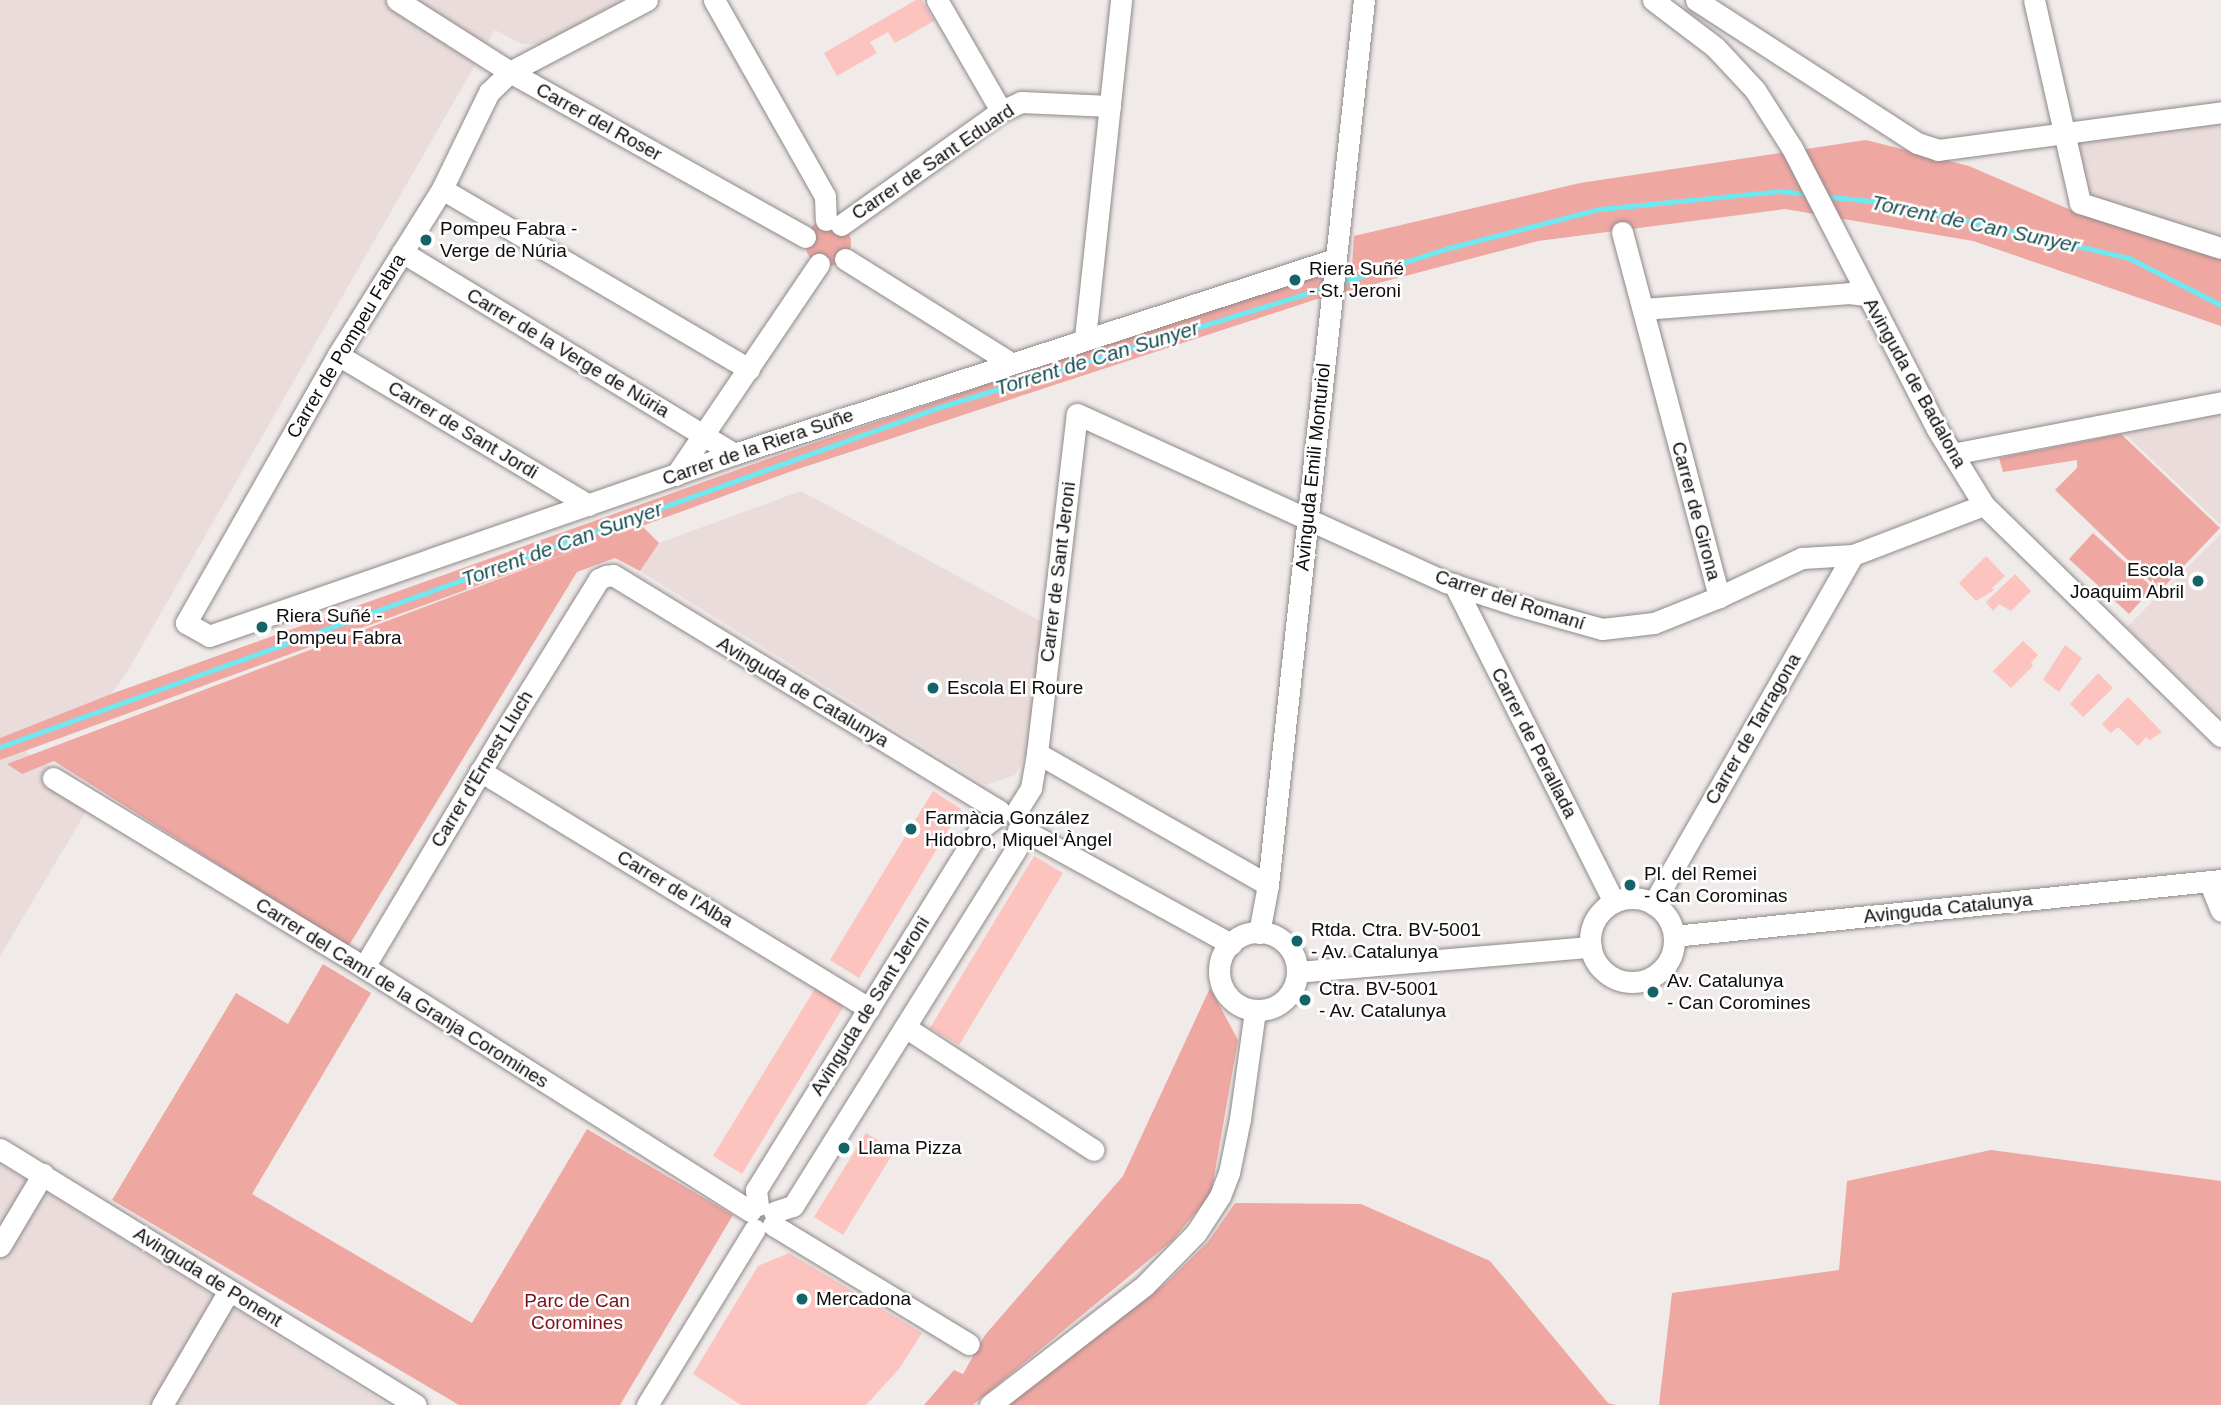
<!DOCTYPE html>
<html>
<head>
<meta charset="utf-8">
<style>
  body { margin:0 }
  #map { position:relative; width:2221px; height:1405px; overflow:hidden; background:#f0eae9; font-family:Helvetica,sans-serif }
  div>[style] { position:absolute }
  .built>* { inset:0; background:#eadcdb }
  .green>* { inset:0; background:#efa7a2 }
  .round { border-radius:50% }
  .stream>* { height:5px; margin:-2.5px; padding:0 2.5px; transform-origin:2.5px; border-radius:2.5px; background:#6ee9f1 }
  .building>* { inset:0; background:#fcc3bf }
  .roads { filter:drop-shadow(0 0 2px #8e8989) drop-shadow(0 0 2px #8e8989) }
  .minor>* { height:21px; margin:-10.5px; padding:0 10.5px; transform-origin:10.5px; border-radius:10.5px; background:#fff }
  .minor>.ring { margin:-10.5px; padding:0; box-sizing:content-box; background:none; border:21px solid #fff; border-radius:50% }
  .dots>* { width:19px; height:19px; translate:-50% -50%; box-sizing:border-box; border:4px solid #fff; border-radius:50% }
  span { translate:-50% -50%; white-space:nowrap; text-align:center; line-height:1.15; -webkit-text-stroke:5px #fff; paint-order:stroke }
  .street-label { font-size:19px; color:#0e0c0c }
  .poi-label { font-size:19px; color:#0e0c0c }
  .left { translate:0 -50%; text-align:left }
  .right { translate:-100% -50%; text-align:right }
  .park-label { font-size:19px; color:#7d111b }
  .water-label { font-size:21px; color:#164e51; font-style:italic }
</style>
</head>
<body>
<div id="map">
  <div class="built">
    <i style="clip-path:polygon(0 0,628px 0,545px 45px,521px 44px,495px 30px,126px 674px,111px 694px,0 738px)"></i>
    <i style="clip-path:polygon(2221px 123px,2221px 259px,2080px 214px,2056px 144px)"></i>
    <i style="clip-path:polygon(2221px 414px,2221px 525px,2124px 433px)"></i>
    <i style="clip-path:polygon(801px 491px,1044px 623px,1027px 753px,1015px 775px,986px 785px,640px 571px,659px 543px)"></i>
    <i style="clip-path:polygon(2221px 534px,2221px 718px,2127px 627px)"></i>
    <i style="clip-path:polygon(22px 750px,96px 795px,0 956px,0 760px)"></i>
    <i style="clip-path:polygon(0 1163px,388px 1405px,0 1405px)"></i>
  </div>
  <div class="green">
    <i style="clip-path:polygon(1866px 140px,1969px 166px,2080px 214px,2221px 259px,2221px 326px,1973px 241px,1785px 209px,1538px 241px,1314px 300px,795px 470px,642px 526px,659px 543px,640px 571px,615px 558px,577px 572px,348px 947px,54px 761px,22px 774px,7px 764px,589px 545px,0 760px,0 738px,111px 694px,773px 457px,1174px 321px,1352px 266px,1354px 236px,1580px 183px)"></i>
    <i class="round" style="left:805px;top:220px;width:46px;height:46px"></i>
    <i style="clip-path:polygon(2121px 434px,2220px 528px,2160px 591px,2055px 490px,2077px 468px,2077px 460px,2003px 472px,1999px 458px)"></i>
    <i style="clip-path:polygon(2093px 533px,2153px 588px,2129px 614px,2069px 559px)"></i>
    <i style="clip-path:polygon(323px 964px,371px 993px,252px 1194px,472px 1323px,587px 1129px,733px 1215px,620px 1405px,459px 1405px,112px 1200px,236px 993px,288px 1024px)"></i>
    <i style="clip-path:polygon(1210px 988px,1238px 1040px,1211px 1194px,1172px 1241px,973px 1405px,924px 1405px,954px 1370px,963px 1374px,985px 1335px,1123px 1176px)"></i>
    <i style="clip-path:polygon(1991px 1150px,2221px 1181px,2221px 1405px,1659px 1405px,1672px 1293px,1839px 1270px,1847px 1181px)"></i>
    <i style="clip-path:polygon(1235px 1203px,1361px 1204px,1490px 1261px,1608px 1403px,1616px 1405px,1009px 1405px,1166px 1283px,1208px 1242px)"></i>
  </div>
  <div class="stream">
    <i style="left:1822px;top:196px;width:69px;rotate:5.8deg"></i>
    <i style="left:1891px;top:203px;width:244px;rotate:13deg"></i>
    <i style="left:2129px;top:258px;width:103px;rotate:27.1deg"></i>
    <i style="left:1340px;top:283px;width:110px;rotate:-17.9deg"></i>
    <i style="left:1445px;top:249px;width:160px;rotate:-14.5deg"></i>
    <i style="left:1600px;top:209px;width:180px;rotate:-5.7deg"></i>
    <i style="left:1779px;top:191px;width:30px;rotate:6deg"></i>
    <i style="left:0;top:747px;width:1000px;rotate:-19.89deg"></i>
    <i style="left:940px;top:407px;width:405px;rotate:-17.2deg"></i>
  </div>
  <div class="building">
    <i style="clip-path:polygon(916px 0,922px 0,934px 21px,895px 43px,888px 32px,870px 42px,877px 53px,837px 76px,824px 53px)"></i>
    <i style="clip-path:polygon(1986px 556px,2005px 576px,1992px 588px,1994px 590px,1976px 601px,1959px 583px)"></i>
    <i style="clip-path:polygon(2015px 574px,2031px 591px,2011px 611px,1999px 604px,1993px 611px,1986px 602px)"></i>
    <i style="clip-path:polygon(2023px 641px,2038px 655px,2031px 663px,2033px 666px,2011px 688px,1993px 671px)"></i>
    <i style="clip-path:polygon(2065px 645px,2082px 658px,2059px 692px,2043px 680px)"></i>
    <i style="clip-path:polygon(2098px 673px,2113px 688px,2083px 717px,2070px 704px)"></i>
    <i style="clip-path:polygon(2128px 697px,2162px 732px,2150px 740px,2146px 737px,2138px 746px,2118px 727px,2111px 733px,2102px 724px)"></i>
    <i style="clip-path:polygon(933px 791px,961px 809px,859px 978px,830px 960px)"></i>
    <i style="clip-path:polygon(1034px 856px,1063px 873px,959px 1045px,930px 1028px)"></i>
    <i style="clip-path:polygon(816px 987px,845px 1004px,742px 1174px,713px 1156px)"></i>
    <i style="clip-path:polygon(866px 1133px,895px 1150px,843px 1235px,814px 1217px)"></i>
    <i style="clip-path:polygon(789px 1253px,922px 1333px,899px 1369px,866px 1405px,741px 1405px,693px 1374px,758px 1266px)"></i>
  </div>
  <div class="roads">
    <div class="minor">
      <i style="left:397px;top:0;width:134px;rotate:32.5deg"></i>
      <i style="left:510px;top:72px;width:338px;rotate:29.2deg"></i>
      <i style="left:647px;top:0;width:155px;rotate:152.3deg"></i>
      <i style="left:510px;top:72px;width:29px;rotate:136deg"></i>
      <i style="left:489px;top:92px;width:108px;rotate:115.9deg"></i>
      <i style="left:442px;top:189px;width:196px;rotate:122.1deg"></i>
      <i style="left:338px;top:355px;width:308px;rotate:119.6deg"></i>
      <i style="left:186px;top:623px;width:26px;rotate:29deg"></i>
      <i style="left:209px;top:636px;width:556px;rotate:-19.12deg"></i>
      <i style="left:734px;top:454px;width:632px;rotate:-17.98deg"></i>
      <i style="left:714px;top:0;width:225px;rotate:60.5deg"></i>
      <i style="left:825px;top:196px;width:24px;rotate:88deg"></i>
      <i style="left:937px;top:0;width:128px;rotate:60deg"></i>
      <i style="left:1653px;top:0;width:78px;rotate:37.2deg"></i>
      <i style="left:1715px;top:47px;width:59px;rotate:47.1deg"></i>
      <i style="left:1755px;top:90px;width:69px;rotate:57.5deg"></i>
      <i style="left:1792px;top:148px;width:316px;rotate:62.7deg"></i>
      <i style="left:1937px;top:429px;width:89px;rotate:58.3deg"></i>
      <i style="left:1984px;top:505px;width:331px;rotate:44.3deg"></i>
      <i style="left:1696px;top:0;width:263px;rotate:32.9deg"></i>
      <i style="left:1917px;top:143px;width:22px;rotate:18deg"></i>
      <i style="left:1938px;top:150px;width:286px;rotate:-7.6deg"></i>
      <i style="left:2034px;top:0;width:208px;rotate:77.2deg"></i>
      <i style="left:2080px;top:203px;width:148px;rotate:17.7deg"></i>
      <i style="left:442px;top:189px;width:356px;rotate:30.4deg"></i>
      <i style="left:841px;top:225px;width:196px;rotate:-35.5deg"></i>
      <i style="left:1001px;top:111px;width:22px;rotate:-24deg"></i>
      <i style="left:1021px;top:102px;width:89px;rotate:2.6deg"></i>
      <i style="left:1622px;top:232px;width:378px;rotate:75.1deg"></i>
      <i style="left:1719px;top:597px;width:92px;rotate:-25.2deg"></i>
      <i style="left:1802px;top:558px;width:51px;rotate:-3.4deg"></i>
      <i style="left:1853px;top:555px;width:140px;rotate:-20.9deg"></i>
      <i style="left:402px;top:252px;width:389px;rotate:31.3deg"></i>
      <i style="left:845px;top:259px;width:196px;rotate:32.1deg"></i>
      <i style="left:1643px;top:309px;width:207px;rotate:-4.4deg"></i>
      <i style="left:1849px;top:293px;width:17px;rotate:7deg"></i>
      <i style="left:1085px;top:338px;width:340px;rotate:-83.9deg"></i>
      <i style="left:338px;top:355px;width:292px;rotate:30.9deg"></i>
      <i style="left:1952px;top:454px;width:274px;rotate:-10.9deg"></i>
      <i style="left:676px;top:475px;width:255px;rotate:-55.9deg"></i>
      <i style="left:1454px;top:584px;width:356px;rotate:63.3deg"></i>
      <i style="left:1037px;top:753px;width:266px;rotate:29.7deg"></i>
      <i style="left:480px;top:771px;width:456px;rotate:31.4deg"></i>
      <i style="left:53px;top:778px;width:364px;rotate:31.3deg"></i>
      <i style="left:364px;top:967px;width:457px;rotate:32.3deg"></i>
      <i style="left:1018px;top:809px;width:25px;rotate:-58deg"></i>
      <i style="left:1031px;top:788px;width:36px;rotate:-80deg"></i>
      <i style="left:1037px;top:753px;width:341px;rotate:-83.3deg"></i>
      <i style="left:1077px;top:414px;width:405px;rotate:24.5deg"></i>
      <i style="left:1446px;top:582px;width:74px;rotate:18.2deg"></i>
      <i style="left:1516px;top:605px;width:89px;rotate:15.6deg"></i>
      <i style="left:1602px;top:629px;width:52px;rotate:-6.6deg"></i>
      <i style="left:1654px;top:623px;width:70px;rotate:-21.8deg"></i>
      <i style="left:1020px;top:828px;width:241px;rotate:28.8deg"></i>
      <i style="left:2209px;top:881px;width:32px;rotate:68deg"></i>
      <i class="ring" style="left:1590px;top:898px;width:63px;height:63px"></i>
      <i style="left:1653px;top:904px;width:402px;rotate:-60.2deg"></i>
      <i class="ring" style="left:1219px;top:932px;width:57px;height:57px"></i>
      <i style="left:1259px;top:933px;width:49px;rotate:-79.4deg"></i>
      <i style="left:1268px;top:885px;width:890px;rotate:-83.81deg"></i>
      <i style="left:1674px;top:936px;width:550px;rotate:-5.85deg"></i>
      <i style="left:364px;top:967px;width:262px;rotate:-59.2deg"></i>
      <i style="left:498px;top:742px;width:192px;rotate:-58.2deg"></i>
      <i style="left:599px;top:579px;width:8px;rotate:-23deg"></i>
      <i style="left:606px;top:576px;width:7px;rotate:-8deg"></i>
      <i style="left:613px;top:575px;width:453px;rotate:31.4deg"></i>
      <i style="left:1297px;top:972px;width:295px;rotate:-4.9deg"></i>
      <i style="left:905px;top:1027px;width:225px;rotate:33.1deg"></i>
      <i style="left:0;top:1149px;width:488px;rotate:31.6deg"></i>
      <i style="left:758px;top:1205px;width:15px;rotate:-98deg"></i>
      <i style="left:756px;top:1190px;width:425px;rotate:-58.2deg"></i>
      <i style="left:980px;top:829px;width:23px;rotate:-38deg"></i>
      <i style="left:774px;top:1212px;width:20px;rotate:-18deg"></i>
      <i style="left:793px;top:1206px;width:421px;rotate:-58deg"></i>
      <i style="left:1016px;top:849px;width:19px;rotate:-84deg"></i>
      <i style="left:773px;top:1225px;width:229px;rotate:31.3deg"></i>
      <i style="left:0;top:1246px;width:84px;rotate:-59.2deg"></i>
      <i style="left:162px;top:1405px;width:132px;rotate:-59.6deg"></i>
      <i style="left:647px;top:1405px;width:206px;rotate:-58.5deg"></i>
      <i style="left:990px;top:1405px;width:196px;rotate:-37.7deg"></i>
      <i style="left:1145px;top:1285px;width:73px;rotate:-45.6deg"></i>
      <i style="left:1196px;top:1233px;width:44px;rotate:-57deg"></i>
      <i style="left:1220px;top:1196px;width:25px;rotate:-69deg"></i>
      <i style="left:1229px;top:1173px;width:55px;rotate:-78.5deg"></i>
      <i style="left:1240px;top:1119px;width:109px;rotate:-82.1deg"></i>
    </div>
  </div>
  <div class="dots">
    <i style="left:426px;top:240px;background:#146368"></i>
    <i style="left:1295px;top:280px;background:#146368"></i>
    <i style="left:2198px;top:581px;background:#146368"></i>
    <i style="left:262px;top:627px;background:#146368"></i>
    <i style="left:933px;top:688px;background:#146368"></i>
    <i style="left:911px;top:829px;background:#146368"></i>
    <i style="left:1630px;top:885px;background:#146368"></i>
    <i style="left:1297px;top:941px;background:#146368"></i>
    <i style="left:1653px;top:992px;background:#146368"></i>
    <i style="left:1305px;top:1000px;background:#146368"></i>
    <i style="left:844px;top:1148px;background:#146368"></i>
    <i style="left:802px;top:1299px;background:#146368"></i>
  </div>
  <div class="street-label">
    <span style="left:599px;top:122px;rotate:29deg">Carrer del Roser</span>
    <span style="left:933px;top:162px;rotate:-34deg">Carrer de Sant Eduard</span>
    <span style="left:346px;top:346px;rotate:-59deg">Carrer de Pompeu Fabra</span>
    <span style="left:568px;top:353px;rotate:31deg">Carrer de la Verge de Núria</span>
    <span style="left:1915px;top:383px;rotate:61deg">Avinguda de Badalona</span>
    <span style="left:463px;top:430px;rotate:31deg">Carrer de Sant Jordi</span>
    <span style="left:758px;top:447px;rotate:-19deg">Carrer de la Riera Suñe</span>
    <span style="left:1313px;top:467px;rotate:-84deg">Avinguda Emili Monturiol</span>
    <span style="left:1696px;top:511px;rotate:75deg">Carrer de Girona</span>
    <span style="left:1058px;top:572px;rotate:-83deg">Carrer de Sant Jeroni</span>
    <span style="left:1510px;top:600px;rotate:18deg">Carrer del Romaní</span>
    <span style="left:803px;top:692px;rotate:31deg">Avinguda de Catalunya</span>
    <span style="left:1753px;top:729px;rotate:-60deg">Carrer de Tarragona</span>
    <span style="left:1534px;top:743px;rotate:63deg">Carrer de Perallada</span>
    <span style="left:482px;top:769px;rotate:-59deg">Carrer d'Ernest Lluch</span>
    <span style="left:675px;top:889px;rotate:31deg">Carrer de l'Alba</span>
    <span style="left:1948px;top:908px;rotate:-6deg">Avinguda Catalunya</span>
    <span style="left:402px;top:993px;rotate:32deg">Carrer del Camí de la Granja Coromines</span>
    <span style="left:870px;top:1006px;rotate:-58deg">Avinguda de Sant Jeroni</span>
    <span style="left:208px;top:1277px;rotate:32deg">Avinguda de Ponent</span>
  </div>
  <div class="poi-label">
    <span class="left" style="left:440px;top:240px">Pompeu Fabra -<br>Verge de Núria</span>
    <span class="left" style="left:1309px;top:280px">Riera Suñé<br>- St. Jeroni</span>
    <span class="right" style="left:2184px;top:581px">Escola<br>Joaquim Abril</span>
    <span class="left" style="left:276px;top:627px">Riera Suñé -<br>Pompeu Fabra</span>
    <span class="left" style="left:947px;top:688px">Escola El Roure</span>
    <span class="left" style="left:925px;top:829px">Farmàcia González<br>Hidobro, Miquel Àngel</span>
    <span class="left" style="left:1644px;top:885px">Pl. del Remei<br>- Can Corominas</span>
    <span class="left" style="left:1311px;top:941px">Rtda. Ctra. BV-5001<br>- Av. Catalunya</span>
    <span class="left" style="left:1667px;top:992px">Av. Catalunya<br>- Can Coromines</span>
    <span class="left" style="left:1319px;top:1000px">Ctra. BV-5001<br>- Av. Catalunya</span>
    <span class="left" style="left:858px;top:1148px">Llama Pizza</span>
    <span class="left" style="left:816px;top:1299px">Mercadona</span>
  </div>
  <div class="park-label">
    <span style="left:577px;top:1312px">Parc de Can<br>Coromines</span>
  </div>
  <div class="water-label">
    <span style="left:1975px;top:224px;rotate:12deg">Torrent de Can Sunyer</span>
    <span style="left:1097px;top:358px;rotate:-17deg">Torrent de Can Sunyer</span>
    <span style="left:562px;top:544px;rotate:-20deg">Torrent de Can Sunyer</span>
  </div>
</div>
</body>
</html>
